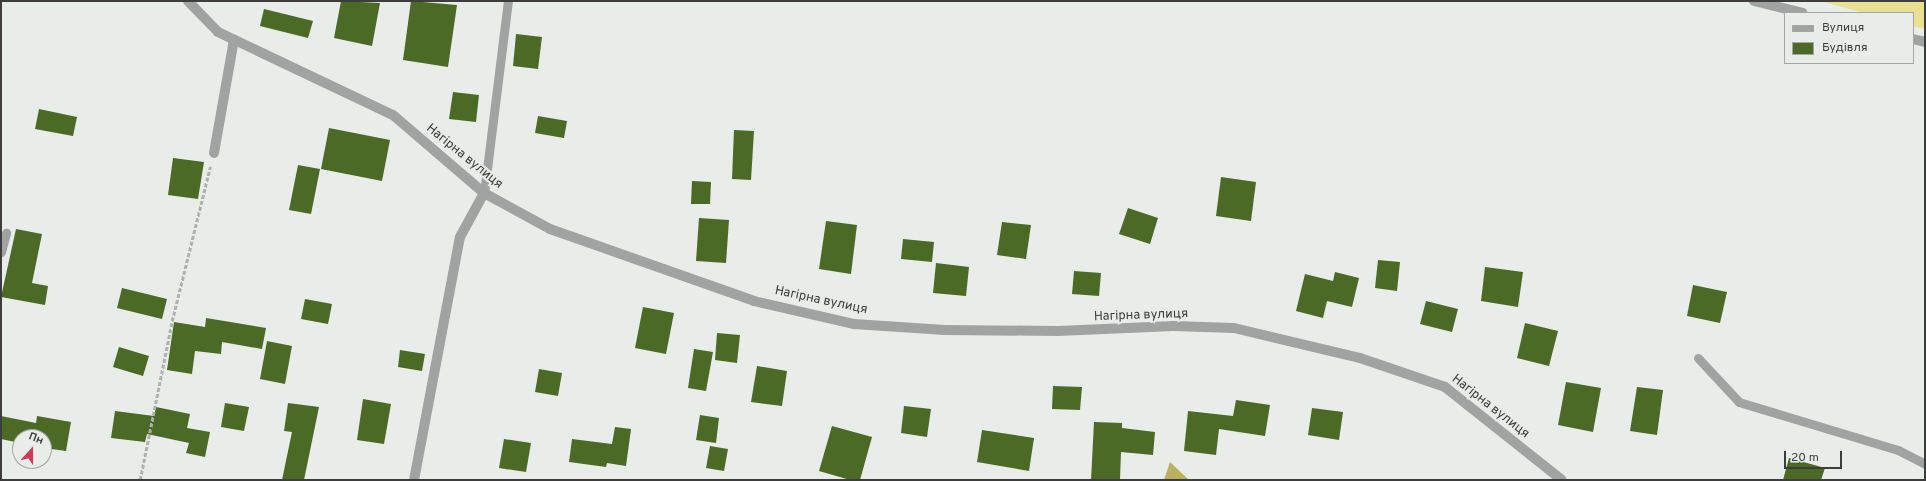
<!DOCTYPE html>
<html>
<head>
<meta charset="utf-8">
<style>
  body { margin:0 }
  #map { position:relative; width:1926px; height:481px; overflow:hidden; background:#e9edea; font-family:Overpass,sans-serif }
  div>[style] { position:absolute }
  .green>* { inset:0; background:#eae092 }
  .forest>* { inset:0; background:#bbb05e }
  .building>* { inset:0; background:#4a6a26 }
  .path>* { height:2.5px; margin-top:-1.25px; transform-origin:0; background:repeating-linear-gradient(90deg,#aeb1ae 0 4px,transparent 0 6px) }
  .service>* { height:9px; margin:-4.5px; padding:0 4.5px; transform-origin:4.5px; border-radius:4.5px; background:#a1a3a3 }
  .minor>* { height:10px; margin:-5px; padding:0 5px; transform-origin:5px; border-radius:5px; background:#a1a3a3 }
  span { translate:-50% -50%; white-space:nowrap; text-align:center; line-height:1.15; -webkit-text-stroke:4px #e9edea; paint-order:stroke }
  .street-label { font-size:13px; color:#3c3d3c }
  .frame { position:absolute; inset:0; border:2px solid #3c3d3c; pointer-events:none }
  .legend { position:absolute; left:1784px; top:12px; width:130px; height:52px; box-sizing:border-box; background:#e9edea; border:1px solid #a4a7a4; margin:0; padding:5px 7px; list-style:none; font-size:12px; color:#3c3d3c }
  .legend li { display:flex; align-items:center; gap:8px; height:20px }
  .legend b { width:20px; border:1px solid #a4a7a4 }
  .north { position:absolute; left:12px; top:429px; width:40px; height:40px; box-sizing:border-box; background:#e9edea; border:1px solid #a4a7a4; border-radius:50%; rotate:21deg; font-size:11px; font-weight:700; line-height:16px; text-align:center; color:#3c3d3c }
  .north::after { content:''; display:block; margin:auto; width:14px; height:18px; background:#cc3c57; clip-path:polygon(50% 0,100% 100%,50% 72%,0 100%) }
  .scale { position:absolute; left:1784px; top:451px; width:58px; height:18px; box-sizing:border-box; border:2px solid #3c3d3c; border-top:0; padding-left:5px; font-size:12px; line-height:14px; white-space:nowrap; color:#3c3d3c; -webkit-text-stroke:3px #e9edea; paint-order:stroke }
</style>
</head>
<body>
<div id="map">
  <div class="green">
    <i style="clip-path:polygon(1820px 1px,1925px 1px,1925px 29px,1913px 26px,1913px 13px,1864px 13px)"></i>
  </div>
  <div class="forest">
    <i style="clip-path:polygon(1170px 462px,1189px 480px,1164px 480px)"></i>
  </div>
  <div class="building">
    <i style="clip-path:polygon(341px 1px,380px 3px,372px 46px,334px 38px)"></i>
    <i style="clip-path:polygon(411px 1px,457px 5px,448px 67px,403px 60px)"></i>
    <i style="clip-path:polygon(264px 9px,313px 21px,308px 38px,260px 26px)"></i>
    <i style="clip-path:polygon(516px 34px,542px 37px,538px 69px,513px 66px)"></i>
    <i style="clip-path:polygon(453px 92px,479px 95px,476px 122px,449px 119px)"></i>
    <i style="clip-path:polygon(39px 109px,77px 117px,73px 136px,35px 129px)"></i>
    <i style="clip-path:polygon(538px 116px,567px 121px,564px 138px,535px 133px)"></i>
    <i style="clip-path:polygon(329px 128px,390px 140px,382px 181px,321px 169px)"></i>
    <i style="clip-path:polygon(734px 130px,754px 131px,751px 180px,732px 179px)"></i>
    <i style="clip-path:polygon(173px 158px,204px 162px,198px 199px,168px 195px)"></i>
    <i style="clip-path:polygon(298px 165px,320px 169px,311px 214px,289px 210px)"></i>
    <i style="clip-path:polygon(1221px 177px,1256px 182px,1251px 221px,1216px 216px)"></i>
    <i style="clip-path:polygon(692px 181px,711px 182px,710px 204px,691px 204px)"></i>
    <i style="clip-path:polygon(1128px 208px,1158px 218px,1150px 244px,1119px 234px)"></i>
    <i style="clip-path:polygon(699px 218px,729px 220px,726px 263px,696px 261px)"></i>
    <i style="clip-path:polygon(826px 221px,857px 225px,851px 274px,819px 269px)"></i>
    <i style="clip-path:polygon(1002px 222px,1031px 225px,1026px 259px,997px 255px)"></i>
    <i style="clip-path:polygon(16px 229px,42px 234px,32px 283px,48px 286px,45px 305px,1px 297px)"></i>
    <i style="clip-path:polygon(903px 239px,934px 242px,932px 262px,901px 259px)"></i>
    <i style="clip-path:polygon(1378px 260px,1400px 262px,1397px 291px,1375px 288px)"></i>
    <i style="clip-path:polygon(936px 263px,969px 267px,966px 296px,933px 293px)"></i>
    <i style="clip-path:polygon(1485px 267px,1523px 272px,1518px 307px,1481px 301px)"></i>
    <i style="clip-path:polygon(1074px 271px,1101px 273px,1099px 296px,1072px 294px)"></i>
    <i style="clip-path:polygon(1335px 272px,1359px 278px,1352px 307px,1327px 301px,1323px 318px,1296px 311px,1305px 274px,1333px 281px)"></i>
    <i style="clip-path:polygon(1693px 285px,1727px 292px,1720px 323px,1687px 316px)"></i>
    <i style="clip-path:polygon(122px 288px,167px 299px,162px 319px,117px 308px)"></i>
    <i style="clip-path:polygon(305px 299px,332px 304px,328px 324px,301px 319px)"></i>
    <i style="clip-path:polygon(1426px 301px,1458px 309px,1452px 332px,1420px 324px)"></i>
    <i style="clip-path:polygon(643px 307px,674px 313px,666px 354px,635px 348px)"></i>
    <i style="clip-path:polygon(206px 318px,266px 328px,262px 349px,222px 342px,221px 354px,195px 351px,192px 374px,167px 370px,174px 322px,205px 327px)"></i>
    <i style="clip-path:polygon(1525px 323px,1558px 331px,1549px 366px,1517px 358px)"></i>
    <i style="clip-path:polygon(717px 333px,740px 335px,737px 363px,715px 360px)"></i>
    <i style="clip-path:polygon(267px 341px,292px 346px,285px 384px,260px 379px)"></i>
    <i style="clip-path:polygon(119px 347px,149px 356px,143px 376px,113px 367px)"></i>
    <i style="clip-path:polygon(694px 349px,713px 352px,706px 391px,688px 388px)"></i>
    <i style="clip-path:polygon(400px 350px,425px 354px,422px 371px,398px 367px)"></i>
    <i style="clip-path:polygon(757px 366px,787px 371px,782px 406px,751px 402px)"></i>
    <i style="clip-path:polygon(539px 369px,562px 373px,558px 396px,535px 392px)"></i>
    <i style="clip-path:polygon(1566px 382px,1601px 388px,1593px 432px,1558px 425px)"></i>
    <i style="clip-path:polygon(1053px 386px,1082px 387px,1080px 410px,1052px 409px)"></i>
    <i style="clip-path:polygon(1637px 387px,1663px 390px,1657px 435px,1630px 431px)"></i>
    <i style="clip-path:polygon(363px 399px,391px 404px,384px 444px,357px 440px)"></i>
    <i style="clip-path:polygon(1236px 400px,1270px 405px,1265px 436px,1219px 429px,1216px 455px,1184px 451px,1188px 411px,1233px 416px)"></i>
    <i style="clip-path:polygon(225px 403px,249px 407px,244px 431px,221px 427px)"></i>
    <i style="clip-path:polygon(288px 403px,319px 407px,304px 480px,282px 480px,292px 432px,284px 431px)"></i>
    <i style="clip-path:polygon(904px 406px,931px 409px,927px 437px,901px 433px)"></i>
    <i style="clip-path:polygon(156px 407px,190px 414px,187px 428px,210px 432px,205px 457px,186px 453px,189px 443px,147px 434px,145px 442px,111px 438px,115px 411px,154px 416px)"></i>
    <i style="clip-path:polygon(1312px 408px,1343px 412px,1339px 440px,1308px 435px)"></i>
    <i style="clip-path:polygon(700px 415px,719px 418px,716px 443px,696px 440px)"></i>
    <i style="clip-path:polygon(1px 416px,36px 423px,37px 416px,71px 422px,66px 451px,44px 448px,44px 437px,20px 437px,20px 443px,1px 439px)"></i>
    <i style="clip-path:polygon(1094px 422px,1122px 423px,1122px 428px,1155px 432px,1153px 455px,1121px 452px,1120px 480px,1091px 480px)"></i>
    <i style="clip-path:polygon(832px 426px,872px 437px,860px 480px,850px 480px,819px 471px)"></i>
    <i style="clip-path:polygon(615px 427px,631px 429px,626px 466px,607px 463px,606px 467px,569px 462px,572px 439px,612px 444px)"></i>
    <i style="clip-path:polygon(982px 430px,1034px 438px,1029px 471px,977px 462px)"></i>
    <i style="clip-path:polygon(504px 439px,531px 443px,526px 472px,499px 468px)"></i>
    <i style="clip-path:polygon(710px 446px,728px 449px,724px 471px,706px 468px)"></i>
    <i style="clip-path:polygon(1789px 458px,1825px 468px,1821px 480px,1783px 480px)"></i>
  </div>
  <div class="path">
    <i style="left:140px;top:480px;width:162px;rotate:-78.6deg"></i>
    <i style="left:172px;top:321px;width:159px;rotate:-76.1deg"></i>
  </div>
  <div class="service">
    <i style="left:484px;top:193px;width:193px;rotate:-82.9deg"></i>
    <i style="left:1px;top:252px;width:20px;rotate:-75deg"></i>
    <i style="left:1698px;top:358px;width:60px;rotate:47deg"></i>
    <i style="left:1739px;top:402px;width:166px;rotate:16.8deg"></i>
    <i style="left:1898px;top:450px;width:30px;rotate:27deg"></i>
  </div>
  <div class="minor">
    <i style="left:188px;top:1px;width:43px;rotate:45.9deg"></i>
    <i style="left:218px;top:32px;width:194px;rotate:25.4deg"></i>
    <i style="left:393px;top:115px;width:120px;rotate:40.6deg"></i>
    <i style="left:484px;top:193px;width:75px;rotate:28.6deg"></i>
    <i style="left:550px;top:229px;width:216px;rotate:19.4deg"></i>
    <i style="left:754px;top:301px;width:103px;rotate:13deg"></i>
    <i style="left:854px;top:324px;width:91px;rotate:3.8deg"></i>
    <i style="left:945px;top:330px;width:113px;rotate:0.5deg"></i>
    <i style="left:1058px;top:331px;width:115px;rotate:-2.5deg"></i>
    <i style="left:1173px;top:326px;width:61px;rotate:1.9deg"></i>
    <i style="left:1234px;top:328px;width:130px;rotate:13.4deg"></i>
    <i style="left:1360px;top:358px;width:90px;rotate:18.8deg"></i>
    <i style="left:1445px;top:387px;width:149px;rotate:38.5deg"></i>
    <i style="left:1754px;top:1px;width:50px;rotate:13.8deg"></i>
    <i style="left:1913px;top:39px;width:12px;rotate:14deg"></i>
    <i style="left:214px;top:153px;width:115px;rotate:-80deg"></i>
    <i style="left:414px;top:480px;width:247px;rotate:-79.3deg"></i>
    <i style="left:460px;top:237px;width:50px;rotate:-61.4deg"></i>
  </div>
  <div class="street-label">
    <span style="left:464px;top:157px;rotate:39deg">Нагірна вулиця</span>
    <span style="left:821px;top:301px;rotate:12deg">Нагірна вулиця</span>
    <span style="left:1141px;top:316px;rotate:-2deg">Нагірна вулиця</span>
    <span style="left:1490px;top:407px;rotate:38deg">Нагірна вулиця</span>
  </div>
  <div class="frame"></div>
  <ul class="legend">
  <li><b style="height:5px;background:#a1a3a3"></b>Вулиця</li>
  <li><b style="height:11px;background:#4a6a26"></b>Будівля</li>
  </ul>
  <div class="north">Пн</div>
  <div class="scale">20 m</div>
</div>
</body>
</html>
